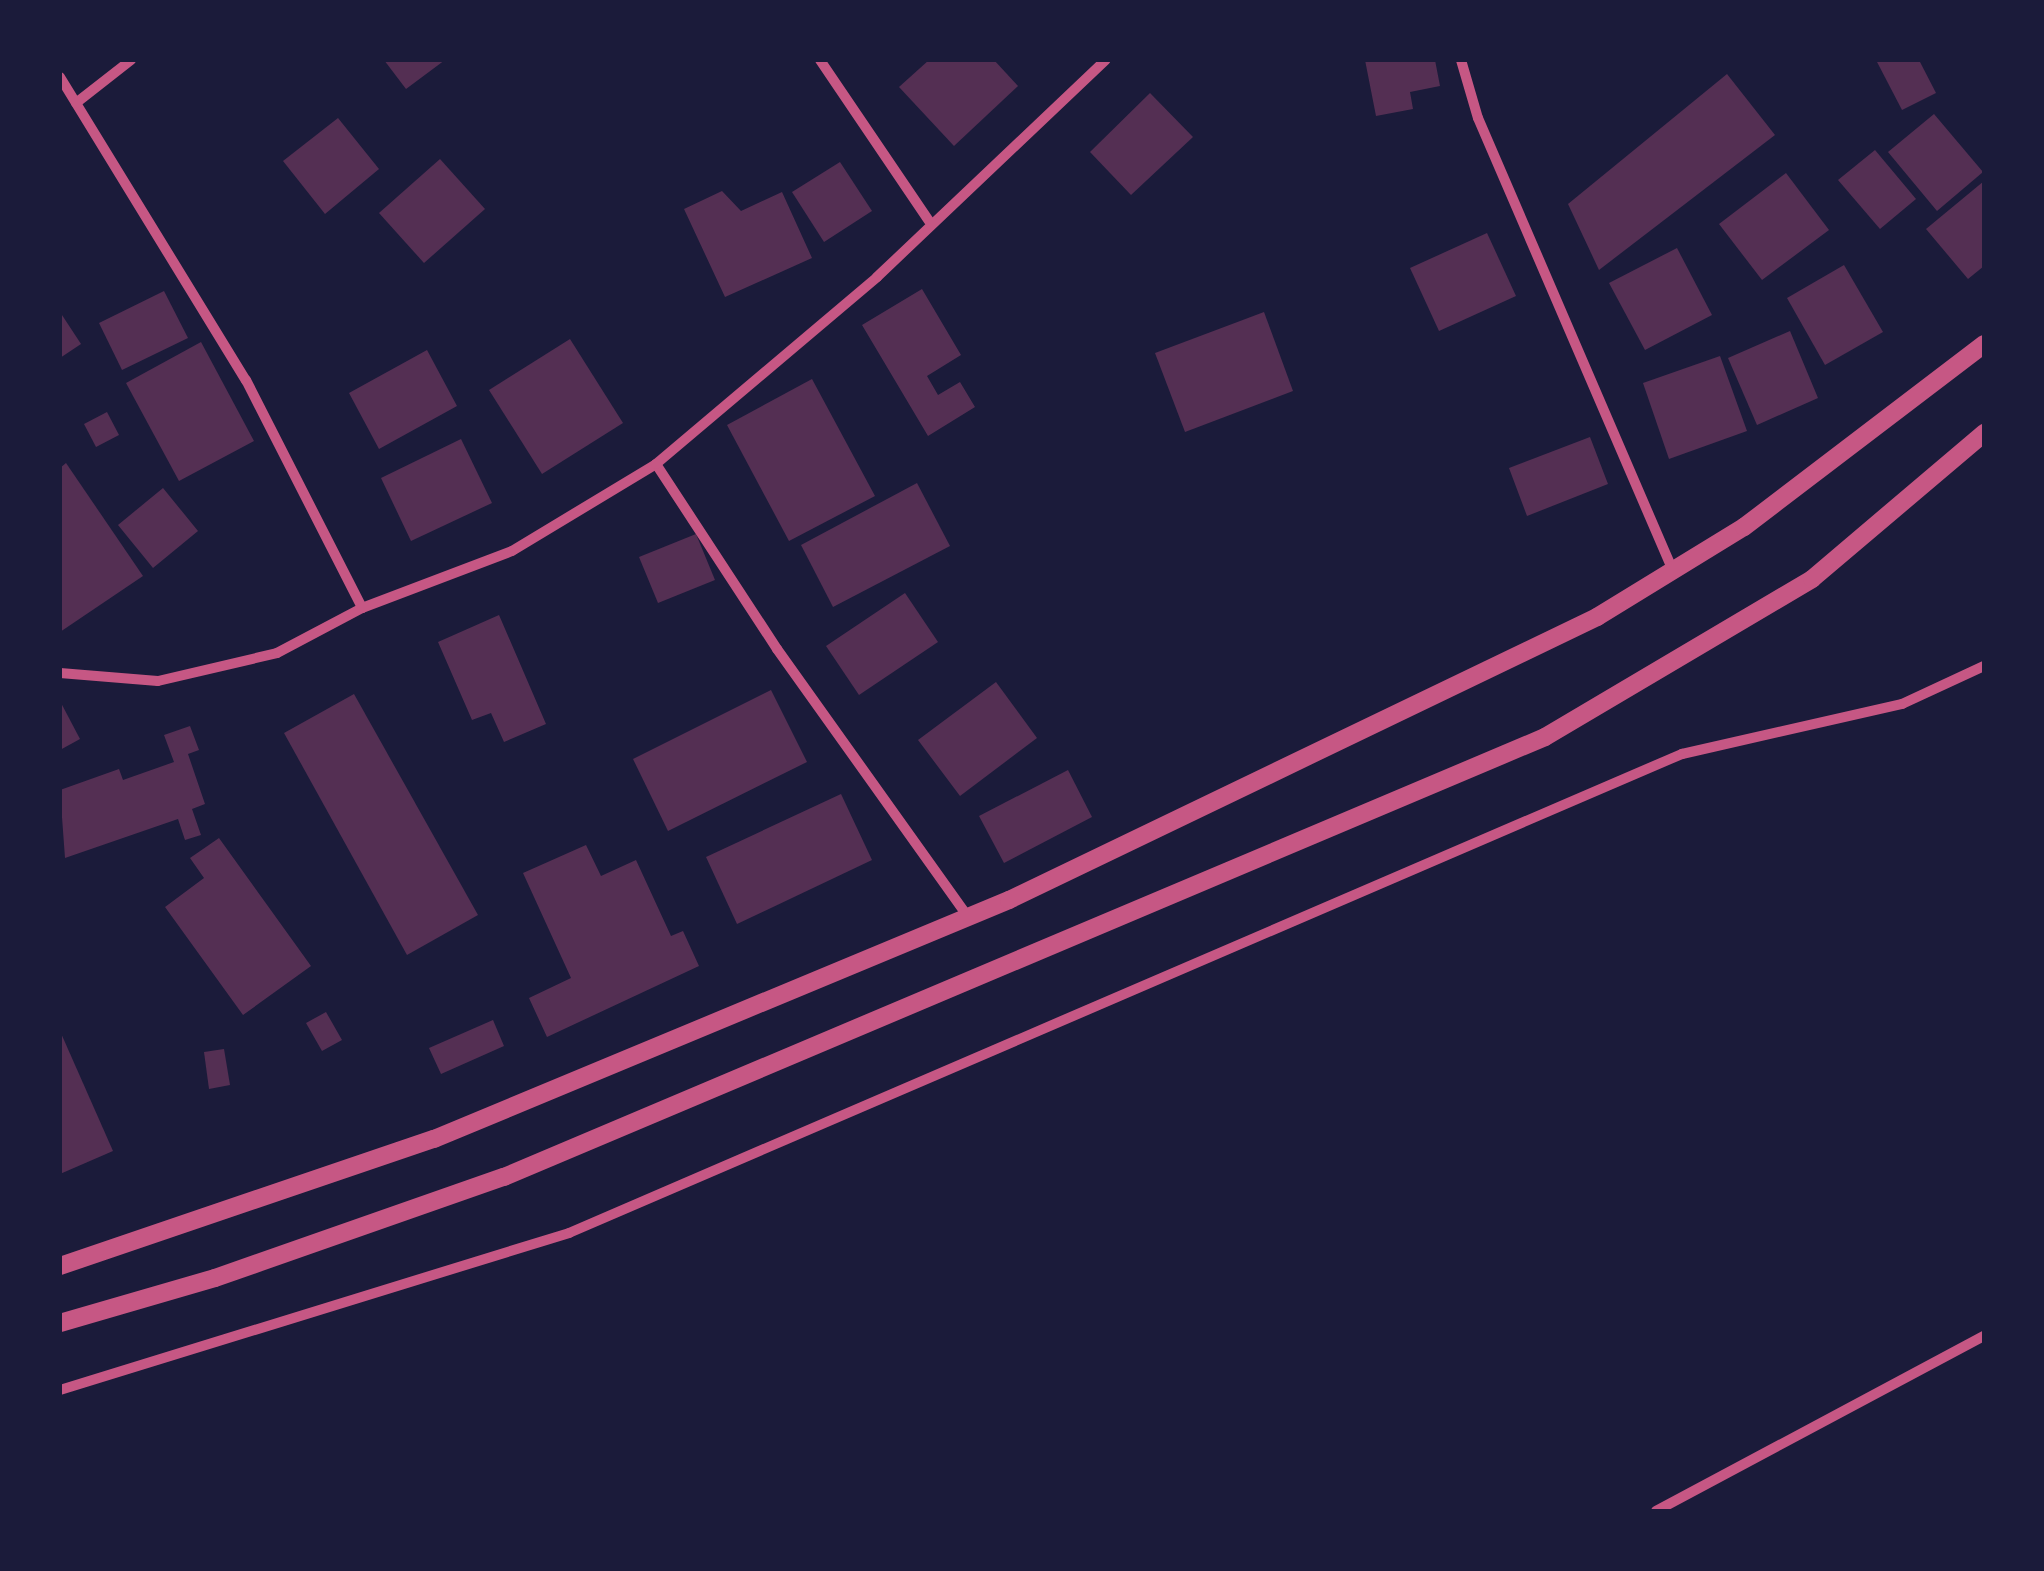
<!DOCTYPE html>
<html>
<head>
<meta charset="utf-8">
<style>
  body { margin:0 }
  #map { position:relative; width:2044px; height:1571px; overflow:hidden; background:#1b1b3a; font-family:Barlow,sans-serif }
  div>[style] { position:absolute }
  .building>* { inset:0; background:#542f53 }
  .minor>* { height:10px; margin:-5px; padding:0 5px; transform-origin:5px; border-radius:5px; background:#c65784 }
  .tertiary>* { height:18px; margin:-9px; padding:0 9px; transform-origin:9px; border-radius:9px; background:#c65784 }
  span { translate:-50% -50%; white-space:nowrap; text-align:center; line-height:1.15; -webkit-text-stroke:10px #1b1b3a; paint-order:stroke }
  .frame { position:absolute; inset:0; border:62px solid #1b1b3a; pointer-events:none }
</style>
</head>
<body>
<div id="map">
  <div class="building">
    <i style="clip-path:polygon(384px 60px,445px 60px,406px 89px)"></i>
    <i style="clip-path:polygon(929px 60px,994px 60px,1018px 86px,954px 146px,899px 87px)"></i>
    <i style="clip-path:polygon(1365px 60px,1435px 60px,1440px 86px,1410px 92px,1413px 109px,1376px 116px)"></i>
    <i style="clip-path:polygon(1876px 60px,1919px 60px,1936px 93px,1902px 110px)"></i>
    <i style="clip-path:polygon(1727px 74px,1775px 135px,1599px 270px,1568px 204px)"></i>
    <i style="clip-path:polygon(1150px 93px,1193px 137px,1131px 195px,1090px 152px)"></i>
    <i style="clip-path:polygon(1934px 114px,1983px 172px,1937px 211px,1888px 152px)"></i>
    <i style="clip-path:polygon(338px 118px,379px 169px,325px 214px,283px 161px)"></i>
    <i style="clip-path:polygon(1875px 150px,1916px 199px,1880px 229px,1838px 180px)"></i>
    <i style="clip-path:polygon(440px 159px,485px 209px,424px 263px,379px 213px)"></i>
    <i style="clip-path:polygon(840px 162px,872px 211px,824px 242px,792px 192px)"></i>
    <i style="clip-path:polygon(1786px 173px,1829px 230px,1762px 280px,1719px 224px)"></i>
    <i style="clip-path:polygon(1984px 181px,1984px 266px,1968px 279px,1926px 229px)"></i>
    <i style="clip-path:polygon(722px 191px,741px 211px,782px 192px,812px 258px,725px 297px,684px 209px)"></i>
    <i style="clip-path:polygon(1487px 233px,1516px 296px,1439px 331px,1410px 268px)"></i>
    <i style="clip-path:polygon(1677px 248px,1712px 315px,1645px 350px,1609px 283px)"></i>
    <i style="clip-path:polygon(1844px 265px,1883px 332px,1825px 365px,1787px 298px)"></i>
    <i style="clip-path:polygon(922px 289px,961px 355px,927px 376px,938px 395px,960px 382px,975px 407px,928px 436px,862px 325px)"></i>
    <i style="clip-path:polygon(164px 291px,188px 338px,122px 370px,99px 323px)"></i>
    <i style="clip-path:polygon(60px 312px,81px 344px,60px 358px)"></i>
    <i style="clip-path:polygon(1264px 312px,1293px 391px,1185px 432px,1155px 353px)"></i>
    <i style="clip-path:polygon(1790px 331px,1818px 398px,1757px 425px,1728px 358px)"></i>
    <i style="clip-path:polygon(570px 339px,623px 423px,542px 474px,489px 390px)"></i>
    <i style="clip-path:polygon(201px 342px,254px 441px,179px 481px,126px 383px)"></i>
    <i style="clip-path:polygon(427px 350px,457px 406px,379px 449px,349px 393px)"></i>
    <i style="clip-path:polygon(1720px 356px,1747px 431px,1669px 459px,1643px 383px)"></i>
    <i style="clip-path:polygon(812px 379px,875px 496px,789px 541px,727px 425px)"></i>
    <i style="clip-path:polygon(107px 412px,119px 435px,96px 447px,84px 424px)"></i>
    <i style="clip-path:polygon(1590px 437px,1608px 484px,1527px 516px,1509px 468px)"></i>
    <i style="clip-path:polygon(461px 439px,492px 503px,411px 541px,381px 478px)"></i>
    <i style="clip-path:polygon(66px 463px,143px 576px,60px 632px,60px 468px)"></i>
    <i style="clip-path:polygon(917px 483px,950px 546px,833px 607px,801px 545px)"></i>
    <i style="clip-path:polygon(163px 488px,198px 531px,153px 568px,118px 525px)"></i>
    <i style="clip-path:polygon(696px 534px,715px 580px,658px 603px,639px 557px)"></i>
    <i style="clip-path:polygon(905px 593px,938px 642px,859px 695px,826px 646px)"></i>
    <i style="clip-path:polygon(499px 615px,546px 724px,504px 742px,491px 713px,472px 720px,438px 642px)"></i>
    <i style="clip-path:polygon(996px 682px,1037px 738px,960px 796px,918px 740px)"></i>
    <i style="clip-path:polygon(771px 690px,807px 762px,668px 831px,633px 759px)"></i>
    <i style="clip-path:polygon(354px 694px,478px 915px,407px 955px,284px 733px)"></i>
    <i style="clip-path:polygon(60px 701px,80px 739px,60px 750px)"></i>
    <i style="clip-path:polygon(190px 726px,199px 750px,188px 754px,205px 804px,192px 809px,201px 835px,185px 840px,178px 819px,65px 858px,60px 790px,119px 769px,123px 780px,174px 762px,164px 735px)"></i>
    <i style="clip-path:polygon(1068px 770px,1092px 817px,1004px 863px,979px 816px)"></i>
    <i style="clip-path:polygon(841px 794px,872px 860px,737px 924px,706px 857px)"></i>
    <i style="clip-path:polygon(219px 838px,311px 966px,243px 1015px,165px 907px,204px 878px,190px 858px)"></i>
    <i style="clip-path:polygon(586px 845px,601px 876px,636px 860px,671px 936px,683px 931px,699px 966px,547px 1037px,529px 998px,571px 978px,523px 873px)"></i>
    <i style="clip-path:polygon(326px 1012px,342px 1040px,322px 1051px,306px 1023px)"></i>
    <i style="clip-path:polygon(493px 1020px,504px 1046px,441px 1074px,429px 1048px)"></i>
    <i style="clip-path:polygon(60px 1031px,113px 1151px,60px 1174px)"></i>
    <i style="clip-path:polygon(224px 1049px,230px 1085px,209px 1089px,204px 1052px)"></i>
  </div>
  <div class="minor">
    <i style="left:820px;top:60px;width:194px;rotate:55.9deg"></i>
    <i style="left:1461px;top:60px;width:60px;rotate:73.7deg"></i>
    <i style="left:1478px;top:118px;width:493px;rotate:66.7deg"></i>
    <i style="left:60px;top:77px;width:356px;rotate:58.5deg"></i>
    <i style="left:246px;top:380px;width:256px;rotate:63deg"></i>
    <i style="left:76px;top:103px;width:70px;rotate:-38deg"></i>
    <i style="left:656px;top:464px;width:221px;rotate:56.8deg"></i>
    <i style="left:777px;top:649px;width:329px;rotate:54.5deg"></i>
    <i style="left:60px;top:673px;width:98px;rotate:4.7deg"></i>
    <i style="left:158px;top:681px;width:122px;rotate:-13.2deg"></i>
    <i style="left:277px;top:653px;width:96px;rotate:-27.9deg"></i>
    <i style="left:362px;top:608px;width:160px;rotate:-20.8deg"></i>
    <i style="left:512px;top:551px;width:168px;rotate:-31.1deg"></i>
    <i style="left:656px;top:464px;width:289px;rotate:-40.2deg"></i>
    <i style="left:877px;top:277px;width:315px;rotate:-43.5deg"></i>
    <i style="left:60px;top:1390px;width:533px;rotate:-17.14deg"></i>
    <i style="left:569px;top:1233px;width:1212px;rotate:-23.29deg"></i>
    <i style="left:1682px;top:754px;width:226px;rotate:-12.8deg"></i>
    <i style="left:1902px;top:704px;width:90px;rotate:-24.9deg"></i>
    <i style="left:1656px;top:1511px;width:372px;rotate:-28.1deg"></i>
  </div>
  <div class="tertiary">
    <i style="left:60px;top:1266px;width:395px;rotate:-18.8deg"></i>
    <i style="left:434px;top:1139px;width:623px;rotate:-22.57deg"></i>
    <i style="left:1009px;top:900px;width:653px;rotate:-25.7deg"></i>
    <i style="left:1597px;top:617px;width:172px;rotate:-31.5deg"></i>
    <i style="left:1744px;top:527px;width:302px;rotate:-37.3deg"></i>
    <i style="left:60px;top:1323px;width:161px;rotate:-16.2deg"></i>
    <i style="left:215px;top:1278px;width:306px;rotate:-19.3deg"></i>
    <i style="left:504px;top:1177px;width:1130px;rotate:-22.91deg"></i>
    <i style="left:1545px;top:737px;width:310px;rotate:-30.6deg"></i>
    <i style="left:1812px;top:579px;width:226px;rotate:-40.3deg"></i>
  </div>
  <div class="frame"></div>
</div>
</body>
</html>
